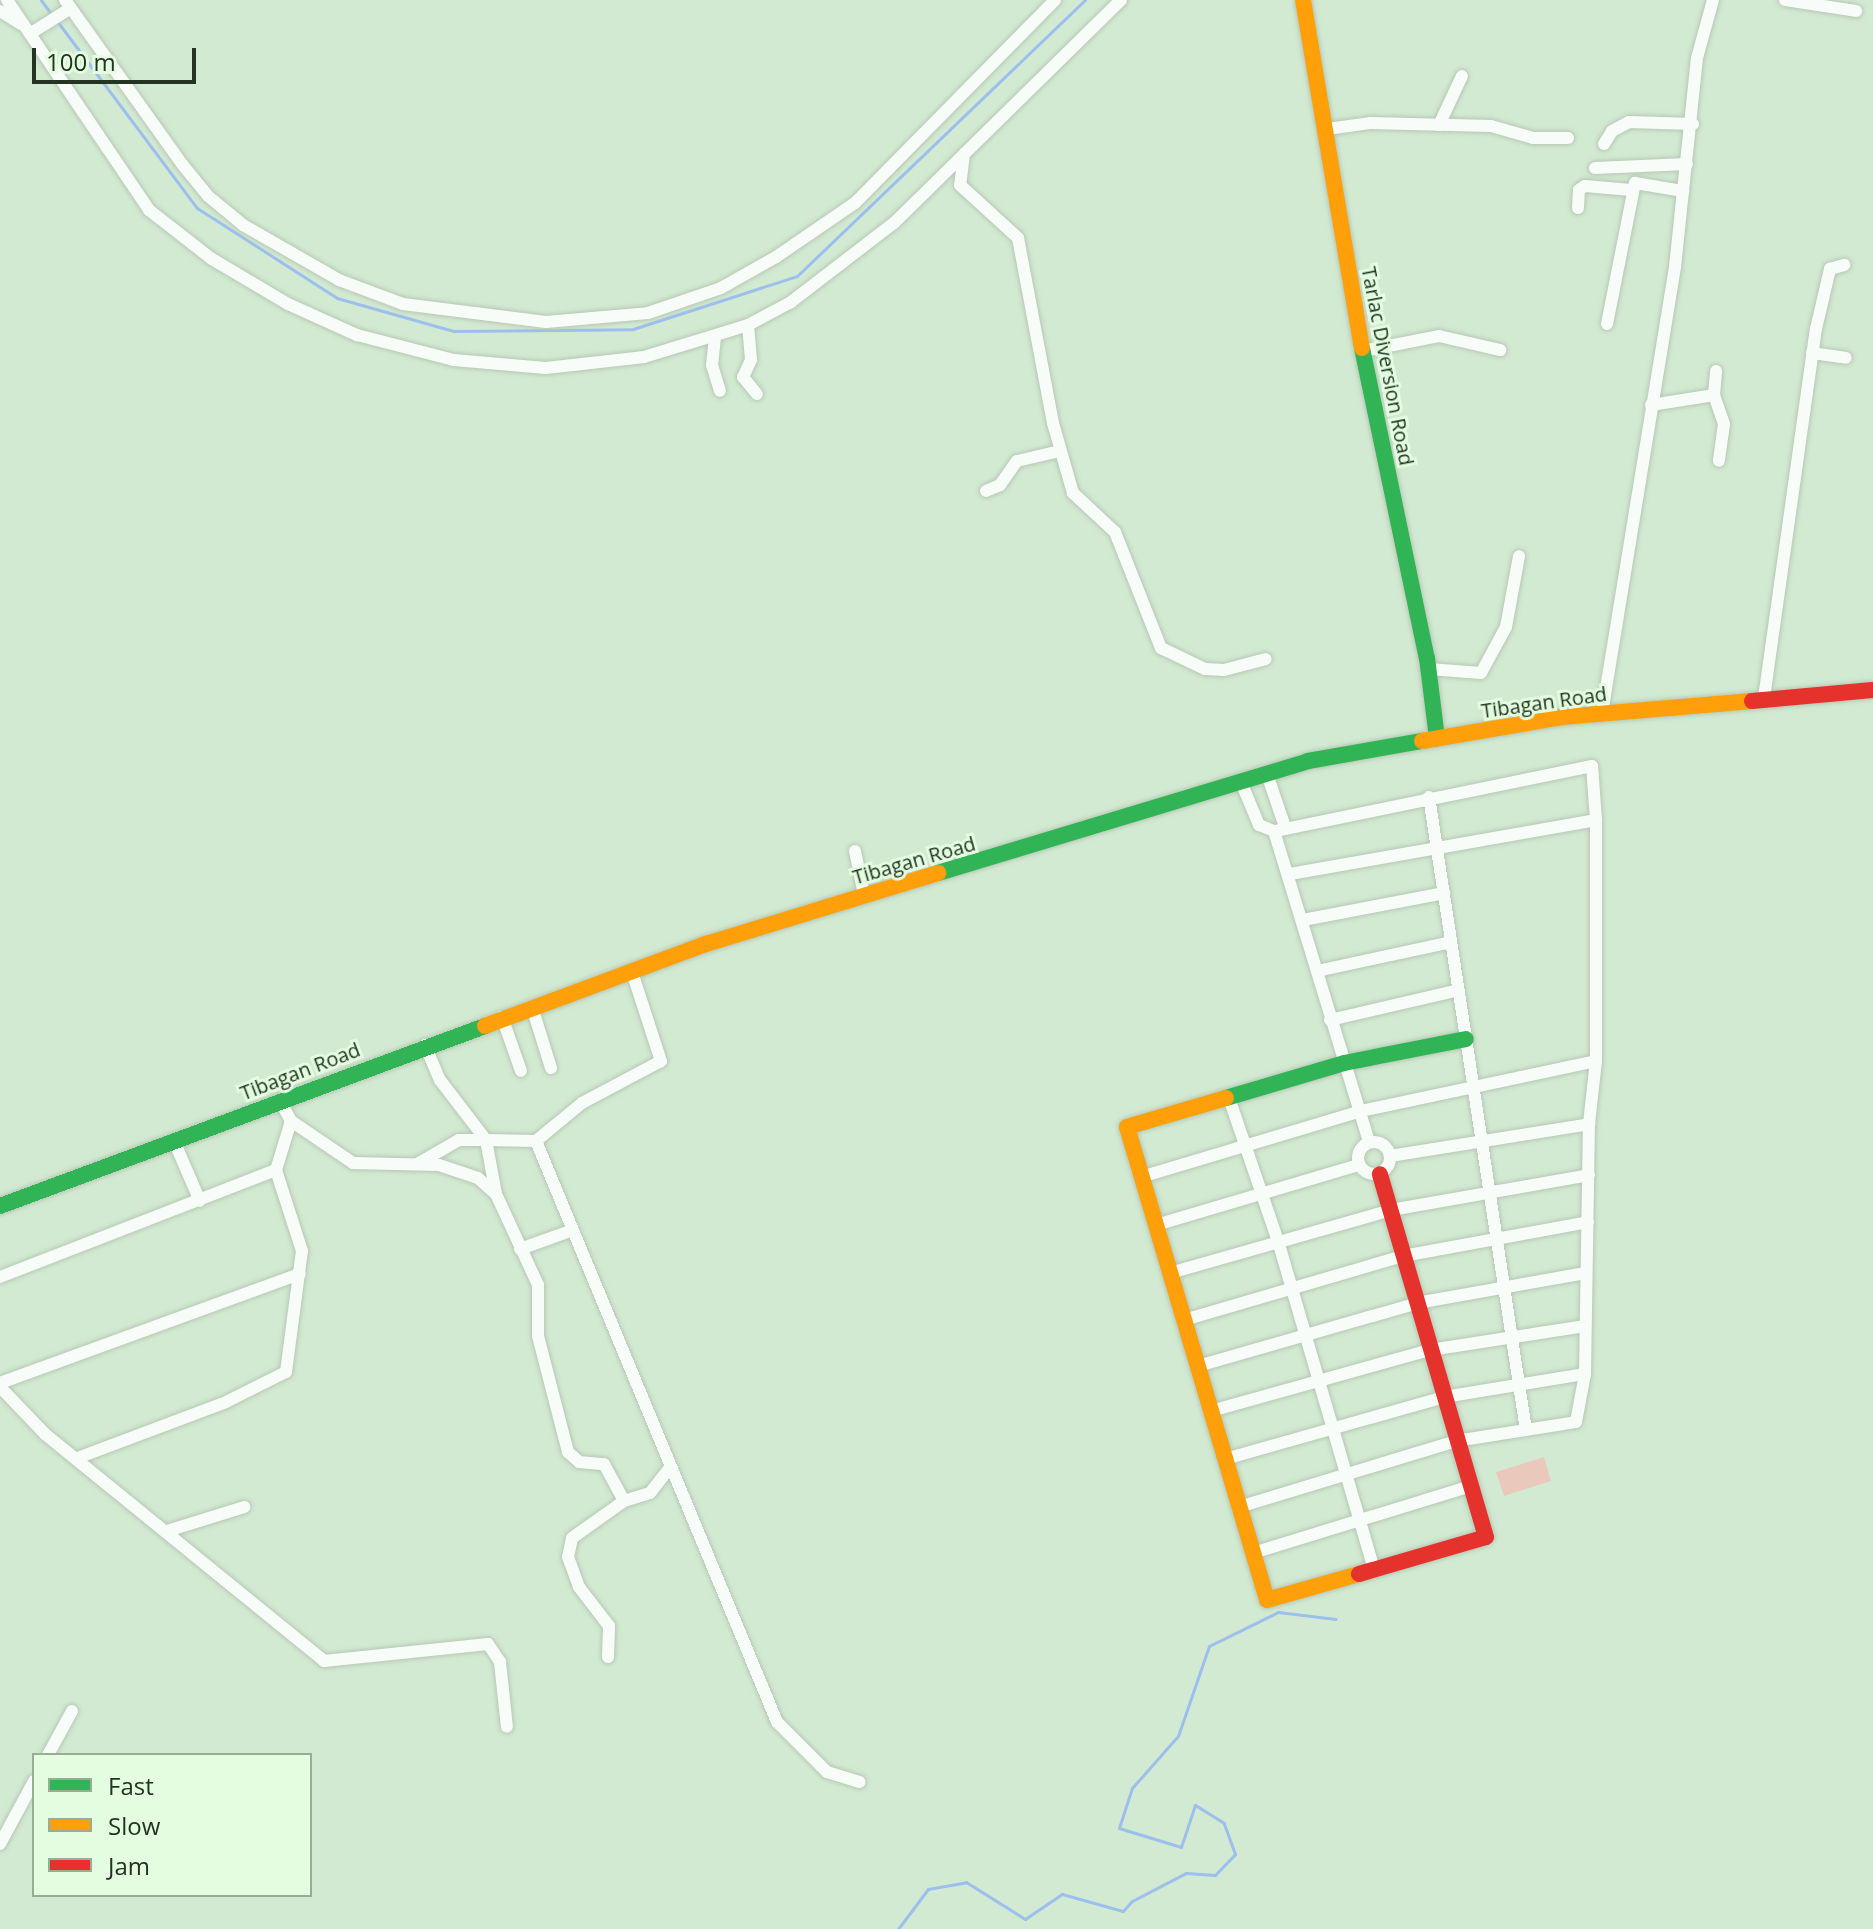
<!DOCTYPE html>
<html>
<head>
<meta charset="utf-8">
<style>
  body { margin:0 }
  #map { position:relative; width:1873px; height:1929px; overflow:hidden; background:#d3ead2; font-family:"Open Sans",sans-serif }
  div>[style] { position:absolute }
  .green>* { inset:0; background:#eac9bc }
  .stream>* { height:3px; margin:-1.5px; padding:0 1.5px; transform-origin:1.5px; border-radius:1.5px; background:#9cbfee }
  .roads { filter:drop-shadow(0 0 2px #b6c8b5) drop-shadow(0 0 2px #b6c8b5) }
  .street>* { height:12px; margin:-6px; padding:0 6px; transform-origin:6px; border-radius:6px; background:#f8fcf8 }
  .street>.ring { margin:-6px; padding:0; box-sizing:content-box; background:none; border:12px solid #f8fcf8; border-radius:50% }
  .fast>* { height:16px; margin:-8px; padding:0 8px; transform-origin:8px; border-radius:8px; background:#30b455 }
  .slow>* { height:16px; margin:-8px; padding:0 8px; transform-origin:8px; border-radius:8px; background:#ff9f0a }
  .jam>* { height:16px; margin:-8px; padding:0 8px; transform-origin:8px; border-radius:8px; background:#e5322d }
  span { translate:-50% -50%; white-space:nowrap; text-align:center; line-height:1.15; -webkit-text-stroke:6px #e4fde1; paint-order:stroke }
  .street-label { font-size:20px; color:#233422 }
  .legend { position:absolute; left:32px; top:1753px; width:280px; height:144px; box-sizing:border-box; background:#e4fde1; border:2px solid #97ad95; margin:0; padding:10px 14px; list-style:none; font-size:24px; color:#233422 }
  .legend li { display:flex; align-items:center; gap:16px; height:40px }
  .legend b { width:40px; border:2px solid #97ad95 }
  .scale { position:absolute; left:32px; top:48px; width:164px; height:36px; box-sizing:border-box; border:4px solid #233422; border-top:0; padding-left:10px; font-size:24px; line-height:28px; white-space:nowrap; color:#233422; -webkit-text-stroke:6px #e4fde1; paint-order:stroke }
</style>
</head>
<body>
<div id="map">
  <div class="green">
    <i style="clip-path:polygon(1544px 1457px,1551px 1481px,1504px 1496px,1496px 1472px)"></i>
  </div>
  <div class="stream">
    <i style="left:41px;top:0;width:19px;rotate:54deg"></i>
    <i style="left:57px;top:21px;width:234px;rotate:53.2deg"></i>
    <i style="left:197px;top:208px;width:166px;rotate:32.7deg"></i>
    <i style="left:337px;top:298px;width:122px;rotate:15.8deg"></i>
    <i style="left:454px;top:331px;width:179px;rotate:-0.6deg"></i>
    <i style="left:633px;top:329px;width:172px;rotate:-17.9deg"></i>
    <i style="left:797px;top:276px;width:399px;rotate:-43.8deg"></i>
    <i style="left:898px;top:1929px;width:50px;rotate:-53.1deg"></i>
    <i style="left:928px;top:1889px;width:39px;rotate:-10deg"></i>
    <i style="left:966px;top:1882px;width:70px;rotate:32.1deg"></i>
    <i style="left:1025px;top:1919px;width:45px;rotate:-34deg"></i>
    <i style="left:1062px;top:1894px;width:63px;rotate:15.6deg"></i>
    <i style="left:1123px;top:1911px;width:13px;rotate:-48deg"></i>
    <i style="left:1132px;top:1901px;width:61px;rotate:-27.4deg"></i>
    <i style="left:1186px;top:1873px;width:29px;rotate:4deg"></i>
    <i style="left:1215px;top:1875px;width:29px;rotate:-46deg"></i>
    <i style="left:1235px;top:1854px;width:33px;rotate:-110deg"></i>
    <i style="left:1224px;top:1823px;width:34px;rotate:-148deg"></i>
    <i style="left:1195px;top:1805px;width:44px;rotate:108.4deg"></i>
    <i style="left:1181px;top:1847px;width:65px;rotate:-163deg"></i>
    <i style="left:1119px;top:1828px;width:42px;rotate:-72deg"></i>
    <i style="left:1132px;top:1788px;width:69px;rotate:-48.5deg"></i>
    <i style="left:1178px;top:1736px;width:95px;rotate:-71deg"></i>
    <i style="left:1209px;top:1646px;width:77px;rotate:-26.2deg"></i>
    <i style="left:1278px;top:1612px;width:58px;rotate:6.9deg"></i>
  </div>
  <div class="roads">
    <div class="street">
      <i style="left:7px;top:0;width:254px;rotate:55.9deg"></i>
      <i style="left:149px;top:210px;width:80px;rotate:37.9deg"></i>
      <i style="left:212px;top:259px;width:88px;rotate:30.6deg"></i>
      <i style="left:288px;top:304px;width:76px;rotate:24.2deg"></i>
      <i style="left:357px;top:335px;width:100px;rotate:14.5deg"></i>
      <i style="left:454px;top:360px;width:92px;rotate:5deg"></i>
      <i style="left:546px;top:368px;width:99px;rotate:-6.4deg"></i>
      <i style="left:644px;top:357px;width:109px;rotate:-17.1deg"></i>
      <i style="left:748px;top:325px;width:49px;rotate:-28.1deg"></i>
      <i style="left:791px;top:302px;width:130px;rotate:-37.5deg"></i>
      <i style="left:894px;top:223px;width:318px;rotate:-44.5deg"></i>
      <i style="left:65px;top:0;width:201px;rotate:54.5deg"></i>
      <i style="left:182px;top:164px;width:41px;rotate:50.9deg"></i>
      <i style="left:208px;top:196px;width:45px;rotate:39.6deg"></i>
      <i style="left:243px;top:225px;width:111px;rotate:29.8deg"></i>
      <i style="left:339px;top:280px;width:68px;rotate:20.6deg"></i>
      <i style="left:403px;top:304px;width:144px;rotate:7.2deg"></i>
      <i style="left:546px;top:322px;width:102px;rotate:-5deg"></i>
      <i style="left:648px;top:313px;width:77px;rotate:-18.9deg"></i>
      <i style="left:721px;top:288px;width:63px;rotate:-29.4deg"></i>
      <i style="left:776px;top:257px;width:96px;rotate:-34.4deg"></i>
      <i style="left:855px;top:203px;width:285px;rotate:-45.4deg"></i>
      <i style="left:1785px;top:0;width:72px;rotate:8.8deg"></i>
      <i style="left:0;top:11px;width:25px;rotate:32deg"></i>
      <i style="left:31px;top:33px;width:47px;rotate:-32deg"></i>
      <i style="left:1439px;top:125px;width:54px;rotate:-64.9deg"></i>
      <i style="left:1327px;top:129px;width:43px;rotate:-7.9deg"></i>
      <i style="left:1370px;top:123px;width:121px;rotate:1.4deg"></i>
      <i style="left:1491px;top:126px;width:44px;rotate:15.9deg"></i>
      <i style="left:1533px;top:138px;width:35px"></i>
      <i style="left:1604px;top:144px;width:15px;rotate:-58deg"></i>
      <i style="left:1612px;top:131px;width:19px;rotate:-28deg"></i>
      <i style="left:1629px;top:122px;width:64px;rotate:1.8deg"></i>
      <i style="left:964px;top:154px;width:31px;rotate:97deg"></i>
      <i style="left:960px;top:185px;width:79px;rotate:42.4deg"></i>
      <i style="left:1018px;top:238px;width:188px;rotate:79.3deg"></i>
      <i style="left:1053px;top:423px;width:73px;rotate:74.1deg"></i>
      <i style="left:1073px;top:493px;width:57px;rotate:42.9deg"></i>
      <i style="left:1115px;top:532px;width:125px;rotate:68.4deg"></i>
      <i style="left:1161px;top:648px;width:49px;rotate:25.5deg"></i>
      <i style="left:1205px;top:669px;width:19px;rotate:3deg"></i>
      <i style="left:1224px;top:670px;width:43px;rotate:-14.7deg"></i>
      <i style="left:1595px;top:168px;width:92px;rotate:-2.5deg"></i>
      <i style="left:1578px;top:208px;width:18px;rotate:-87deg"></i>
      <i style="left:1579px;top:190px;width:7px;rotate:-34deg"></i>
      <i style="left:1585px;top:186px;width:46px;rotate:5deg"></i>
      <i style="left:1607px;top:324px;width:144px;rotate:-78.8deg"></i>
      <i style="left:1635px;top:183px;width:49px;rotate:9.5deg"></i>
      <i style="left:748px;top:325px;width:35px;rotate:85deg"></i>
      <i style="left:751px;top:360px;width:19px;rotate:115deg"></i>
      <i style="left:743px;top:377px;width:22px;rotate:51deg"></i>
      <i style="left:715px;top:337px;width:28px;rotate:96deg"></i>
      <i style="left:712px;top:365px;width:27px;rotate:73deg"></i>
      <i style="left:1363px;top:351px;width:77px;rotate:-11.2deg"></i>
      <i style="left:1439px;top:336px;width:63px;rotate:12.9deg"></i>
      <i style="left:1812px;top:353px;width:34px;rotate:8deg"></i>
      <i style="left:1714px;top:395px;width:31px;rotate:71deg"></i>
      <i style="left:1724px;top:424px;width:37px;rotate:98deg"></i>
      <i style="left:1651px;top:405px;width:64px;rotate:-9deg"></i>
      <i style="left:1714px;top:395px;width:24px;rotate:-85deg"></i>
      <i style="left:986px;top:491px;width:15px;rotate:-23deg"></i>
      <i style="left:1000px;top:485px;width:29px;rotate:-55deg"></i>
      <i style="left:1017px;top:461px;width:44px;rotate:-13.1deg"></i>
      <i style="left:1429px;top:669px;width:52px;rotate:4.4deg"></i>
      <i style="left:1481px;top:673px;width:52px;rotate:-61.5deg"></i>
      <i style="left:1506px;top:627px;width:72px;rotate:-79.6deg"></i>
      <i style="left:1764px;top:698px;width:373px;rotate:-82deg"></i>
      <i style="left:1816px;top:329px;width:62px;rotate:-76.9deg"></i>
      <i style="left:1830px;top:269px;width:15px;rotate:-16deg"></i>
      <i style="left:1602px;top:713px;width:452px;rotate:-80.7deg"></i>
      <i style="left:1675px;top:267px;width:210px;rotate:-84deg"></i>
      <i style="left:1697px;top:58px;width:60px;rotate:-74.6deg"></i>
      <i style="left:1267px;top:774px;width:56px;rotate:71.2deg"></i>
      <i style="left:1429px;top:797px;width:640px;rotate:81.29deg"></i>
      <i style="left:1274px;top:831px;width:325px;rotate:73deg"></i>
      <i style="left:855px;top:851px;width:45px;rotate:78.4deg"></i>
      <i style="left:1290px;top:874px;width:311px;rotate:-10deg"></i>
      <i style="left:1303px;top:920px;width:144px;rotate:-10.8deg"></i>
      <i style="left:1317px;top:971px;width:137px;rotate:-12.2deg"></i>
      <i style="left:632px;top:972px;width:94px;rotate:72deg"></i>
      <i style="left:661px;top:1061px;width:89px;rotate:152deg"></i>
      <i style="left:582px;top:1103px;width:60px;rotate:140.4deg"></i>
      <i style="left:536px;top:1141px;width:629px;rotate:67.47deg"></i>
      <i style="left:777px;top:1722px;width:71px;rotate:45deg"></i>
      <i style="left:827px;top:1772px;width:34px;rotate:17deg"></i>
      <i style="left:532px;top:1007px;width:64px;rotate:72.7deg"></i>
      <i style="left:502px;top:1017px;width:57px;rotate:70.6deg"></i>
      <i style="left:1330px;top:1020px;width:132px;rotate:-13.1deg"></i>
      <i style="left:425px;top:1045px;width:38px;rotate:67deg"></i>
      <i style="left:440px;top:1080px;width:76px;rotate:52.5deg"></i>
      <i style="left:486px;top:1140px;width:50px;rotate:1.1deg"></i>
      <i style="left:1229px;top:1098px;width:151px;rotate:71.1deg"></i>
      <i style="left:1278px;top:1241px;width:342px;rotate:73.7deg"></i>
      <i style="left:280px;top:1101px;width:23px;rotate:61deg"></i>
      <i style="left:291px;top:1121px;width:75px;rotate:34.1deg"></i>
      <i style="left:353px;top:1163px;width:86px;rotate:1.3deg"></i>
      <i style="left:439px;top:1165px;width:41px;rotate:18.4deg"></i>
      <i style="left:478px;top:1178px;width:24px;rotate:42deg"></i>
      <i style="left:496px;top:1194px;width:100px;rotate:65.2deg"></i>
      <i style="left:538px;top:1285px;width:51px;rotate:90deg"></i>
      <i style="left:538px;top:1336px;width:120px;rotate:75.5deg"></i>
      <i style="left:568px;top:1452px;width:15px;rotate:42deg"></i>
      <i style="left:579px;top:1462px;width:25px;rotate:5deg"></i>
      <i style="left:604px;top:1464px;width:42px;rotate:61.6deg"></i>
      <i style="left:174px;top:1141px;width:65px;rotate:66.6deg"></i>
      <i class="ring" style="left:1358px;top:1142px;width:20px;height:20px"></i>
      <i style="left:1390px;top:1156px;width:202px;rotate:-9.1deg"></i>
      <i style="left:419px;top:1163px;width:46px;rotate:-29.9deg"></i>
      <i style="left:459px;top:1140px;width:27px"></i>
      <i style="left:486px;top:1140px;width:55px;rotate:79.5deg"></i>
      <i style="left:1141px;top:1177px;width:230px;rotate:-16.7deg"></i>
      <i style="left:1361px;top:1111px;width:240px;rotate:-12deg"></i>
      <i style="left:1156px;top:1225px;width:212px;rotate:-16.5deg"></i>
      <i style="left:520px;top:1249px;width:56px;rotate:-19.7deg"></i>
      <i style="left:1170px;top:1273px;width:230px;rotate:-15.9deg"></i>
      <i style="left:1391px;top:1210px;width:201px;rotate:-10deg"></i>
      <i style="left:0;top:1277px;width:296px;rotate:-21.2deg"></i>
      <i style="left:1184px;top:1320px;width:228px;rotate:-16.3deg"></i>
      <i style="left:1403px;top:1256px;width:188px;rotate:-10.4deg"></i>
      <i style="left:1198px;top:1366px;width:228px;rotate:-16deg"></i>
      <i style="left:1417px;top:1303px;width:171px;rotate:-10.1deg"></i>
      <i style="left:0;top:1383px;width:319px;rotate:-20deg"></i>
      <i style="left:0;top:1387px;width:65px;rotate:46.2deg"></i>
      <i style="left:45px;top:1434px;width:360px;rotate:39.1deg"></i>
      <i style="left:324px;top:1661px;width:165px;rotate:-5.9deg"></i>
      <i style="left:488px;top:1644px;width:22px;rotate:56deg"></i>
      <i style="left:500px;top:1662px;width:65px;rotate:83.9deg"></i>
      <i style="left:1211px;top:1411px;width:227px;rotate:-15.6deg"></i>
      <i style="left:1430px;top:1350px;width:157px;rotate:-8.8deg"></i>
      <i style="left:80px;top:1457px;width:156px;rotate:-20.6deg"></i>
      <i style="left:226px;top:1402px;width:67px;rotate:-26.6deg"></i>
      <i style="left:286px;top:1372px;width:122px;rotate:-82.5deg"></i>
      <i style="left:302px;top:1251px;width:85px;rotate:-107.8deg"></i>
      <i style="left:276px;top:1170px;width:51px;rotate:-73deg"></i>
      <i style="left:1225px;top:1459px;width:228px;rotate:-15.8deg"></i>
      <i style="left:1444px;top:1397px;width:143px;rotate:-9.3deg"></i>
      <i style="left:1239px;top:1507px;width:227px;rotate:-16.9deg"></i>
      <i style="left:1456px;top:1441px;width:121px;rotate:-9deg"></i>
      <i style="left:1576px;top:1422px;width:49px;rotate:-79.4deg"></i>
      <i style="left:1585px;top:1374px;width:250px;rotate:-89.1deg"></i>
      <i style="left:1589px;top:1124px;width:63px;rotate:-83.7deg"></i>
      <i style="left:1596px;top:1061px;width:241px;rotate:-90deg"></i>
      <i style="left:1596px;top:820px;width:54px;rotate:-94.2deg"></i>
      <i style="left:1592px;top:766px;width:325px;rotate:168.4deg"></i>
      <i style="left:1274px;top:831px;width:16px;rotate:-158deg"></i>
      <i style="left:1259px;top:825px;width:47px;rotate:-112.7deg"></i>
      <i style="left:167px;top:1531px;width:81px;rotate:-17.3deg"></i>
      <i style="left:1253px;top:1553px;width:228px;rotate:-17.1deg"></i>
      <i style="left:608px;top:1657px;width:31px;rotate:-88deg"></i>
      <i style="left:609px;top:1626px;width:49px;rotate:-127.6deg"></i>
      <i style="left:579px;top:1587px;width:32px;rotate:-110deg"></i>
      <i style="left:568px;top:1557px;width:19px;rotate:-78deg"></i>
      <i style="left:572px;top:1538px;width:64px;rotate:-35.4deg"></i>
      <i style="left:624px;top:1501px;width:27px;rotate:-17deg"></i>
      <i style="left:650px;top:1493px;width:31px;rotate:-52deg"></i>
      <i style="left:48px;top:1755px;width:50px;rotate:-61.4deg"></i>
      <i style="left:0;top:1844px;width:72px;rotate:-61.6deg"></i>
    </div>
    <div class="fast">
      <i style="left:1362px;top:348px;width:317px;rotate:78.2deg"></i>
      <i style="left:1427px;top:658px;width:81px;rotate:82.9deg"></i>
      <i style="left:938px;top:873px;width:387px;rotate:-16.8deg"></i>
      <i style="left:1308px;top:761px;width:116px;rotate:-10deg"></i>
      <i style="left:1226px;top:1098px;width:123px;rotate:-16.5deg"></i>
      <i style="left:1344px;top:1063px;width:124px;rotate:-11.1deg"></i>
      <i style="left:0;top:1206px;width:517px;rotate:-20.36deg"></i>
    </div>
    <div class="slow">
      <i style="left:1303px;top:0;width:353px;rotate:80.4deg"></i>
      <i style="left:1422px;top:741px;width:142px;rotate:-9.7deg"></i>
      <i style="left:1562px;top:717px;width:191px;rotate:-4.8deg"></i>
      <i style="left:485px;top:1026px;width:236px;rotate:-20.4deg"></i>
      <i style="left:706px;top:944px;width:243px;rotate:-17deg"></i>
      <i style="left:1226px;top:1098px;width:103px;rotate:163.7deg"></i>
      <i style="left:1127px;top:1127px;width:493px;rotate:73.5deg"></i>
      <i style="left:1267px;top:1600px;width:96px;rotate:-15.8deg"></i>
    </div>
    <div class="jam">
      <i style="left:1752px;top:701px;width:121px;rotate:-5.2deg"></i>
      <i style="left:1359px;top:1574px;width:132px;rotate:-16.2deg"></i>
      <i style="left:1486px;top:1537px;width:378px;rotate:-106.3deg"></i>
    </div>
  </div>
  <div class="street-label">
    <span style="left:1388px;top:366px;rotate:79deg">Tarlac Diversion Road</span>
    <span style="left:1544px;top:702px;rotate:-8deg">Tibagan Road</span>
    <span style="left:914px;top:860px;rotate:-16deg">Tibagan Road</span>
    <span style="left:300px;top:1071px;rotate:-21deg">Tibagan Road</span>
  </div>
  <ul class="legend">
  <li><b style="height:10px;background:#30b455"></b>Fast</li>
  <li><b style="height:10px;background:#ff9f0a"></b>Slow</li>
  <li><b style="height:10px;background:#e5322d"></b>Jam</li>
  </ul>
  <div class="scale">100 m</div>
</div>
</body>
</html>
